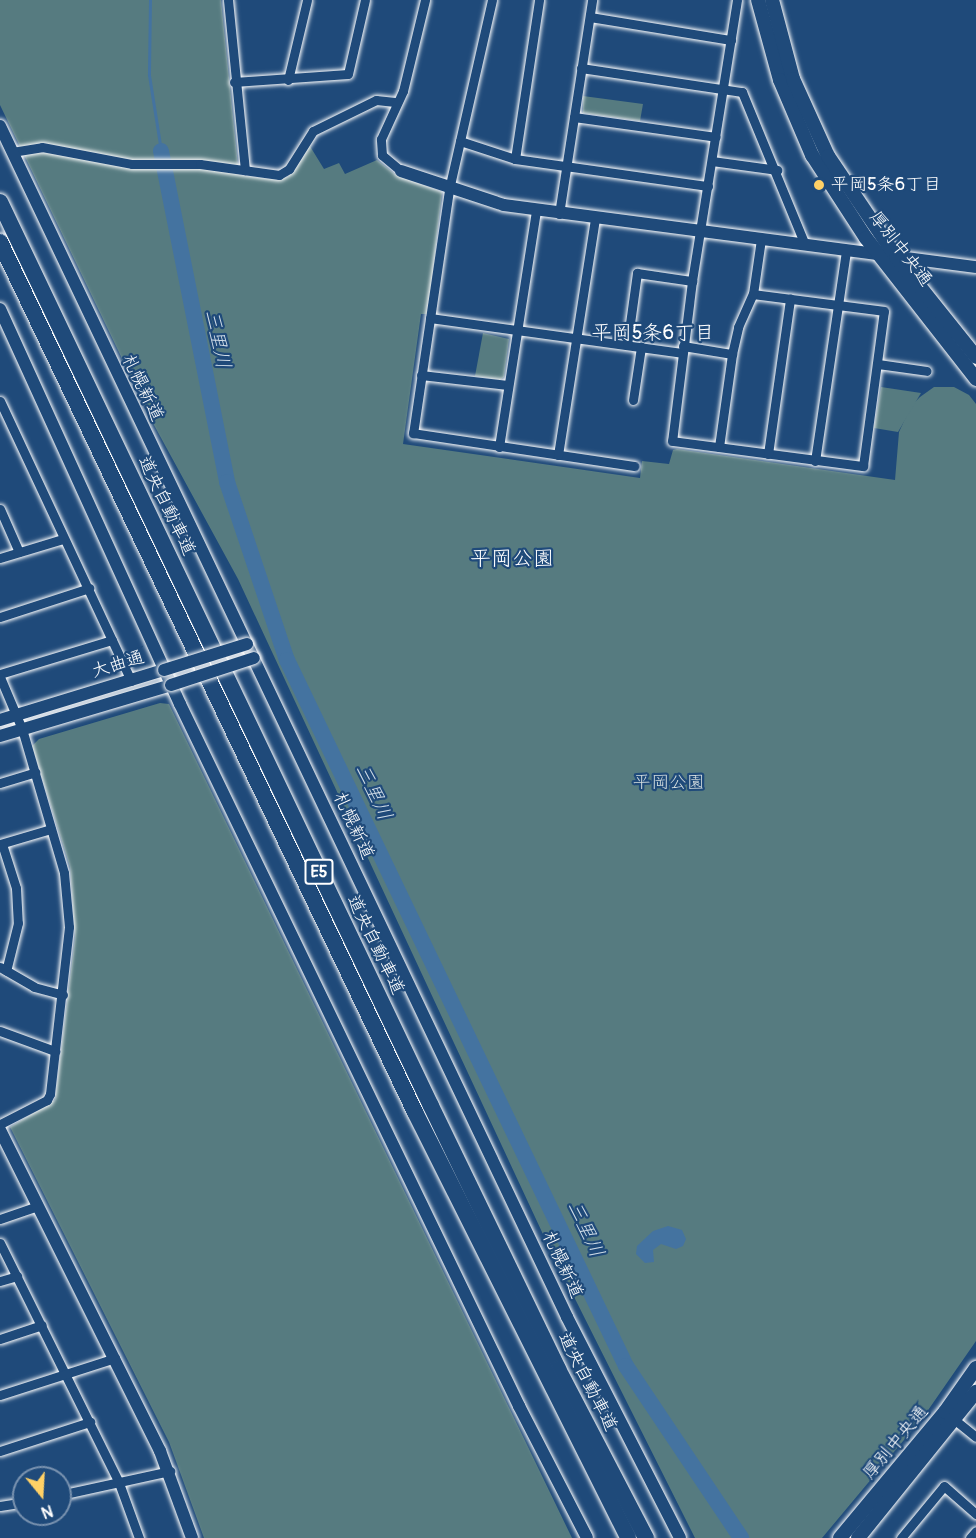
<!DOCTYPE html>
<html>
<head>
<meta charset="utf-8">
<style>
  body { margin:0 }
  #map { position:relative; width:976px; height:1538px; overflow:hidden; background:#1f4a7a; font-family:Pangolin,"Klee One",sans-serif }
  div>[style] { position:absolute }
  .green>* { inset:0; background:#567b80 }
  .water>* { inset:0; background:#4473a0 }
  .stream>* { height:3px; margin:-1.5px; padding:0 1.5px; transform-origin:1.5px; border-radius:1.5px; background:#4473a0 }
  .river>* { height:16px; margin:-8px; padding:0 8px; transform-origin:8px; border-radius:8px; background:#4473a0 }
  .roads { filter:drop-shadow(0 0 2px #fff) drop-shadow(0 0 2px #fff) }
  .minor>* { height:9px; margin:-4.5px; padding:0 4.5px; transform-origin:4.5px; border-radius:4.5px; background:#1f4a7a }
  .tertiary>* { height:12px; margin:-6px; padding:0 6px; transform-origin:6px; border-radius:6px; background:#1f4a7a }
  .secondary>* { height:14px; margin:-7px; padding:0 7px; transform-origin:7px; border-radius:7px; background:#1f4a7a }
  .motorway>* { height:16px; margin:-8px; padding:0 8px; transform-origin:8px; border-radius:8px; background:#1f4a7a }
  .bridges { filter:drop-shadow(0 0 2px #fff) drop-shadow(0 0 2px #fff) }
  .tertiary-bridge>* { height:12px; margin:-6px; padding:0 6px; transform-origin:6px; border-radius:6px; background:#1f4a7a }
  .dots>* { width:16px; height:16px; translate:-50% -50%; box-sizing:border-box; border:3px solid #1f4a7a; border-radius:50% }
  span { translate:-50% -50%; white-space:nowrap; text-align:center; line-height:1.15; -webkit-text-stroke:4.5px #1f4a7a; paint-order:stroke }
  .shield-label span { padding:2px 4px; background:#1f4a7a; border:2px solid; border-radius:4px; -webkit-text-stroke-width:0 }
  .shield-label { font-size:16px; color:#fff; font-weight:700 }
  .poi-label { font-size:18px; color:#fff }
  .left { translate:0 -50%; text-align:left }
  .street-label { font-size:18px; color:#fff }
  .park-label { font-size:18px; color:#d5dedf }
  .neighbourhood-label { font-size:20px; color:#fff }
  .water-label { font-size:20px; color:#d0dce7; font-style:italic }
  .quarter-label { font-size:21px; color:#fff }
  .north { position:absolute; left:12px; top:1466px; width:60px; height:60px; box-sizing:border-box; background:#1f4a7a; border:2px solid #7992af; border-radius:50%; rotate:162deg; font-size:16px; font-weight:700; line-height:24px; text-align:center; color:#fff }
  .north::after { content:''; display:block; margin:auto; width:21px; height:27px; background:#ffd166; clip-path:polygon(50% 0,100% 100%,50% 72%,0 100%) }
</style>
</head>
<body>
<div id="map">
  <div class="green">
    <i style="clip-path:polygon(0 0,221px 0,239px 175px,269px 179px,288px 177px,308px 143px,324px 169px,339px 163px,345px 174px,377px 160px,396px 175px,442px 192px,428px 314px,421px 314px,403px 444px,640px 478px,642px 461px,669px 464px,673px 450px,677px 449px,895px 480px,899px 432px,911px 406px,920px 397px,934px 387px,954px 387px,969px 395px,976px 404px,976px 1341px,924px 1416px,822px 1538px,695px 1538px,548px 1245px,238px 579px,154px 425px,0 105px)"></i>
    <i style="clip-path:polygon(583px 96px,643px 104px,640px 121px,583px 113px)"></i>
    <i style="clip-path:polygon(483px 333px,509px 339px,504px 377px,500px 380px,475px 376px)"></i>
    <i style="clip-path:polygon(881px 387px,921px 393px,898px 432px,874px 428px)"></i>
    <i style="clip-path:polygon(160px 703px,169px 704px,572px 1538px,204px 1538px,169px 1442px,10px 1127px,55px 1100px,75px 937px,70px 867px,32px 746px,39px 739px)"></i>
  </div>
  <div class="water">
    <i style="clip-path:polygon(668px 1226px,682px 1230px,686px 1239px,683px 1246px,676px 1249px,661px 1244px,653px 1250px,654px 1262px,645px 1263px,636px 1254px,637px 1246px,653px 1231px)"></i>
  </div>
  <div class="stream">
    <i style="left:150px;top:0;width:75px;rotate:90.8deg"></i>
    <i style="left:149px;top:75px;width:77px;rotate:81deg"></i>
  </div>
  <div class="river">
    <i style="left:161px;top:151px;width:338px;rotate:78.7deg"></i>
    <i style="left:227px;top:482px;width:188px;rotate:71.4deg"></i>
    <i style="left:287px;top:660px;width:783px;rotate:64.35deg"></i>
    <i style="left:626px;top:1366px;width:207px;rotate:56.2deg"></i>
  </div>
  <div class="roads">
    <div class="minor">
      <i style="left:228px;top:0;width:171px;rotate:84.3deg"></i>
      <i style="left:492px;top:0;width:195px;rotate:102.8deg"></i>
      <i style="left:449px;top:190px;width:246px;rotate:98.4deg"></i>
      <i style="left:413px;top:433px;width:224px;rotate:8.5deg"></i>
      <i style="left:737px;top:0;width:285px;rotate:99.1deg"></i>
      <i style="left:692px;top:281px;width:161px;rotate:97.1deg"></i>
      <i style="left:672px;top:441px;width:193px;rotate:7.5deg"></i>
      <i style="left:863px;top:466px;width:156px;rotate:-82.3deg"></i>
      <i style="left:884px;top:311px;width:132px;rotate:-172.6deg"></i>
      <i style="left:590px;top:17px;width:143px;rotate:9.3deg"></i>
      <i style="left:581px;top:68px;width:163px;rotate:8.5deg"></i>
      <i style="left:742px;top:92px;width:165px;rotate:67.6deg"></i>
      <i style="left:288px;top:80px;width:82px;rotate:-76.6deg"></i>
      <i style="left:234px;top:82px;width:114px;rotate:-4deg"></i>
      <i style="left:348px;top:74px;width:76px;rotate:-77.1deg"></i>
      <i style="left:574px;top:117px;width:143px;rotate:8deg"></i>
      <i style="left:460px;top:141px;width:58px;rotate:18.1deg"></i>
      <i style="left:515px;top:159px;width:195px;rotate:8deg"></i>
      <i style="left:12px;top:152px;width:30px;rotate:-9deg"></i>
      <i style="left:42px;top:147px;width:92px;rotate:10.7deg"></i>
      <i style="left:132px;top:164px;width:68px"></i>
      <i style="left:200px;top:164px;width:80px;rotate:7.9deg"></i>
      <i style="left:279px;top:175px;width:12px;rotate:-31deg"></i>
      <i style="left:289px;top:169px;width:45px;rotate:-57.7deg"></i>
      <i style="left:313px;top:131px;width:70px;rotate:-26.2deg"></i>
      <i style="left:376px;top:100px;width:19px;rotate:6deg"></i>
      <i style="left:515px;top:159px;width:161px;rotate:-81.4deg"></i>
      <i style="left:712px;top:161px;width:66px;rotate:7.9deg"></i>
      <i style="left:401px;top:171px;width:25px;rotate:-140deg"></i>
      <i style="left:382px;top:155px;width:16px;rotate:-94deg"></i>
      <i style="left:381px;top:139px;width:53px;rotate:-65.4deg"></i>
      <i style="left:403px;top:91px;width:94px;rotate:-76.4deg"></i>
      <i style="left:559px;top:214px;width:217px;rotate:-81.2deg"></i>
      <i style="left:430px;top:318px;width:254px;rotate:7.9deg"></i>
      <i style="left:627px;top:345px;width:73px;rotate:-82.1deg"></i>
      <i style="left:637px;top:273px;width:56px;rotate:8.3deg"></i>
      <i style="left:683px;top:346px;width:50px;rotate:9.3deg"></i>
      <i style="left:878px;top:364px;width:49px;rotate:8.1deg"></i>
      <i style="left:421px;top:375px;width:87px;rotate:6.6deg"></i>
      <i style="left:633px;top:400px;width:54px;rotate:-81.4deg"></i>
      <i style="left:0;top:401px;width:309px;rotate:64.9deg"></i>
      <i style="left:499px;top:447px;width:240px;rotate:-81.1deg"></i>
      <i style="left:719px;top:447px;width:94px;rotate:-82deg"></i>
      <i style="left:732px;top:354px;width:28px;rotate:-77deg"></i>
      <i style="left:738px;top:327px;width:36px;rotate:-66deg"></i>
      <i style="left:753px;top:294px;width:56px;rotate:-81.7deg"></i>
      <i style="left:768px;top:454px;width:157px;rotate:-81.9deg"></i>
      <i style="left:558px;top:455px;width:240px;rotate:-81.1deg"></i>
      <i style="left:815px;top:461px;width:211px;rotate:-81.6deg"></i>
      <i style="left:0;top:509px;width:47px;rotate:66.2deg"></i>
      <i style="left:0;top:558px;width:66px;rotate:-16.8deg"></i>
      <i style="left:0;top:617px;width:94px;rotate:-18deg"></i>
      <i style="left:0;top:674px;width:117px;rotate:-16.9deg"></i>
      <i style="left:0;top:677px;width:56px;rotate:67.1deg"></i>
      <i style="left:22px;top:729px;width:150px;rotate:73.7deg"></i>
      <i style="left:64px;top:873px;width:54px;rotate:84.7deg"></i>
      <i style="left:69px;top:927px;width:168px;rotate:96.5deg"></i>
      <i style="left:50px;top:1094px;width:7px;rotate:117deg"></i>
      <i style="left:47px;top:1100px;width:53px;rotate:152.9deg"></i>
      <i style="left:0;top:783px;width:37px;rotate:-17deg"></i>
      <i style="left:0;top:844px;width:53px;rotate:-16.4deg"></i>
      <i style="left:2px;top:844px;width:46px;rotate:72.3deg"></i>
      <i style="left:16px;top:888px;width:35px;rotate:87deg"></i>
      <i style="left:18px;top:923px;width:49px;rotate:104deg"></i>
      <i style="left:0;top:967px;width:39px;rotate:30deg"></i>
      <i style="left:34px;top:987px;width:30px;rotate:15deg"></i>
      <i style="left:0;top:1031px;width:59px;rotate:20deg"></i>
      <i style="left:0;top:1219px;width:40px;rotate:-18.9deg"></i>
      <i style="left:0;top:1243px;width:268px;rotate:63.6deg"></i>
      <i style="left:119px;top:1483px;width:59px;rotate:70deg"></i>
      <i style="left:0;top:1281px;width:18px;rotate:-16deg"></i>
      <i style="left:0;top:1339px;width:44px;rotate:-18.4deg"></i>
      <i style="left:0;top:1395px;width:121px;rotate:-17.8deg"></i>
      <i style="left:950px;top:1416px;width:33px;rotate:39deg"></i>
      <i style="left:0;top:1451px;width:95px;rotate:-17.9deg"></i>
      <i style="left:60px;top:1495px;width:113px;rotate:-12.3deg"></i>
      <i style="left:0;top:1506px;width:24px;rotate:-9deg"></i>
      <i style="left:901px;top:1538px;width:67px;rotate:-50.4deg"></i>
      <i style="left:944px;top:1486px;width:43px;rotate:41.2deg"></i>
      <i style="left:970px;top:1538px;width:9px;rotate:-49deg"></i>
    </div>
    <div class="tertiary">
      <i style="left:0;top:126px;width:1319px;rotate:64.54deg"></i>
      <i style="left:567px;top:1317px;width:248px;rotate:62.9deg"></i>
      <i style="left:401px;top:171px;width:108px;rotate:18.3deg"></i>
      <i style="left:504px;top:205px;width:476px;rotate:7.5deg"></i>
      <i style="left:0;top:309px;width:434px;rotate:65.5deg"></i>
      <i style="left:180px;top:704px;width:780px;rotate:64.22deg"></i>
      <i style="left:519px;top:1406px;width:148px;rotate:62.7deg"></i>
      <i style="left:0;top:720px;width:171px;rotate:-17deg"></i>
      <i style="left:0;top:736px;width:178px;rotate:-16.6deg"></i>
      <i style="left:0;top:1130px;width:359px;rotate:63.5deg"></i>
      <i style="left:160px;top:1451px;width:93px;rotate:69.8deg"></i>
    </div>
    <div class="secondary">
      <i style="left:758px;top:0;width:83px;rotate:74.6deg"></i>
      <i style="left:780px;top:80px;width:82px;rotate:66.9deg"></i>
      <i style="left:812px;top:155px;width:99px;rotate:57deg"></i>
      <i style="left:866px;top:238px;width:179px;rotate:52deg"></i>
      <i style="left:772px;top:0;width:82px;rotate:75.1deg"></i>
      <i style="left:793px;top:79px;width:85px;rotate:65.6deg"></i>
      <i style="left:828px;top:156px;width:122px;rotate:56deg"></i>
      <i style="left:896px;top:257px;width:128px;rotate:51.3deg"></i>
      <i style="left:840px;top:1538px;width:164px;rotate:-50.2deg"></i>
      <i style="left:945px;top:1412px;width:54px;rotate:-54.8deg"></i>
      <i style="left:858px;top:1538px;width:188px;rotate:-51.1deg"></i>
    </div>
    <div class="motorway">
      <i style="left:0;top:202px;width:1001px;rotate:64.51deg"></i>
      <i style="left:431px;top:1106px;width:292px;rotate:64.2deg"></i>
      <i style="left:558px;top:1369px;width:191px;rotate:62.5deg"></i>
      <i style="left:0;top:242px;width:964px;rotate:64.5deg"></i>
      <i style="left:415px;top:1112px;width:476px;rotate:63.4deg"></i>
    </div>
  </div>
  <div class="bridges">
    <div class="tertiary-bridge">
      <i style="left:164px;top:670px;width:87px;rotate:-17.4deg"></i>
      <i style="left:171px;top:685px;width:87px;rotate:-18deg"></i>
    </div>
  </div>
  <div class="dots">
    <i style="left:819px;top:185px;background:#ffd166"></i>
  </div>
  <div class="shield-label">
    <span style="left:319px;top:872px">E5</span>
  </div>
  <div class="poi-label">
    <span class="left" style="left:831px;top:185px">平岡5条6丁目</span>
  </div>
  <div class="street-label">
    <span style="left:900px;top:249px;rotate:52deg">厚別中央通</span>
    <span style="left:142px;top:388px;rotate:64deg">札幌新道</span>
    <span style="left:166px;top:506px;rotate:64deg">道央自動車道</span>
    <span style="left:118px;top:665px;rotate:-17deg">大曲通</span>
    <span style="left:353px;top:826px;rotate:65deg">札幌新道</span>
    <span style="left:375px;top:945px;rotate:64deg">道央自動車道</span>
    <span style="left:562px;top:1265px;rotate:65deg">札幌新道</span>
    <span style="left:587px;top:1382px;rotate:63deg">道央自動車道</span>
    <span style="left:896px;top:1443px;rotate:-50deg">厚別中央通</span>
  </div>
  <div class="park-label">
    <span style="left:669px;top:783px">平岡公園</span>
  </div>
  <div class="neighbourhood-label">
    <span style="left:653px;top:332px">平岡5条6丁目</span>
  </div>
  <div class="water-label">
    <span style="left:218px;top:339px;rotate:78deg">三里川</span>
    <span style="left:374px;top:792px;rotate:65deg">三里川</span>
    <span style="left:586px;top:1229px;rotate:65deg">三里川</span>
  </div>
  <div class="quarter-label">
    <span style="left:512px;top:559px">平岡公園</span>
  </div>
  <div class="north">N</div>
</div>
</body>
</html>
